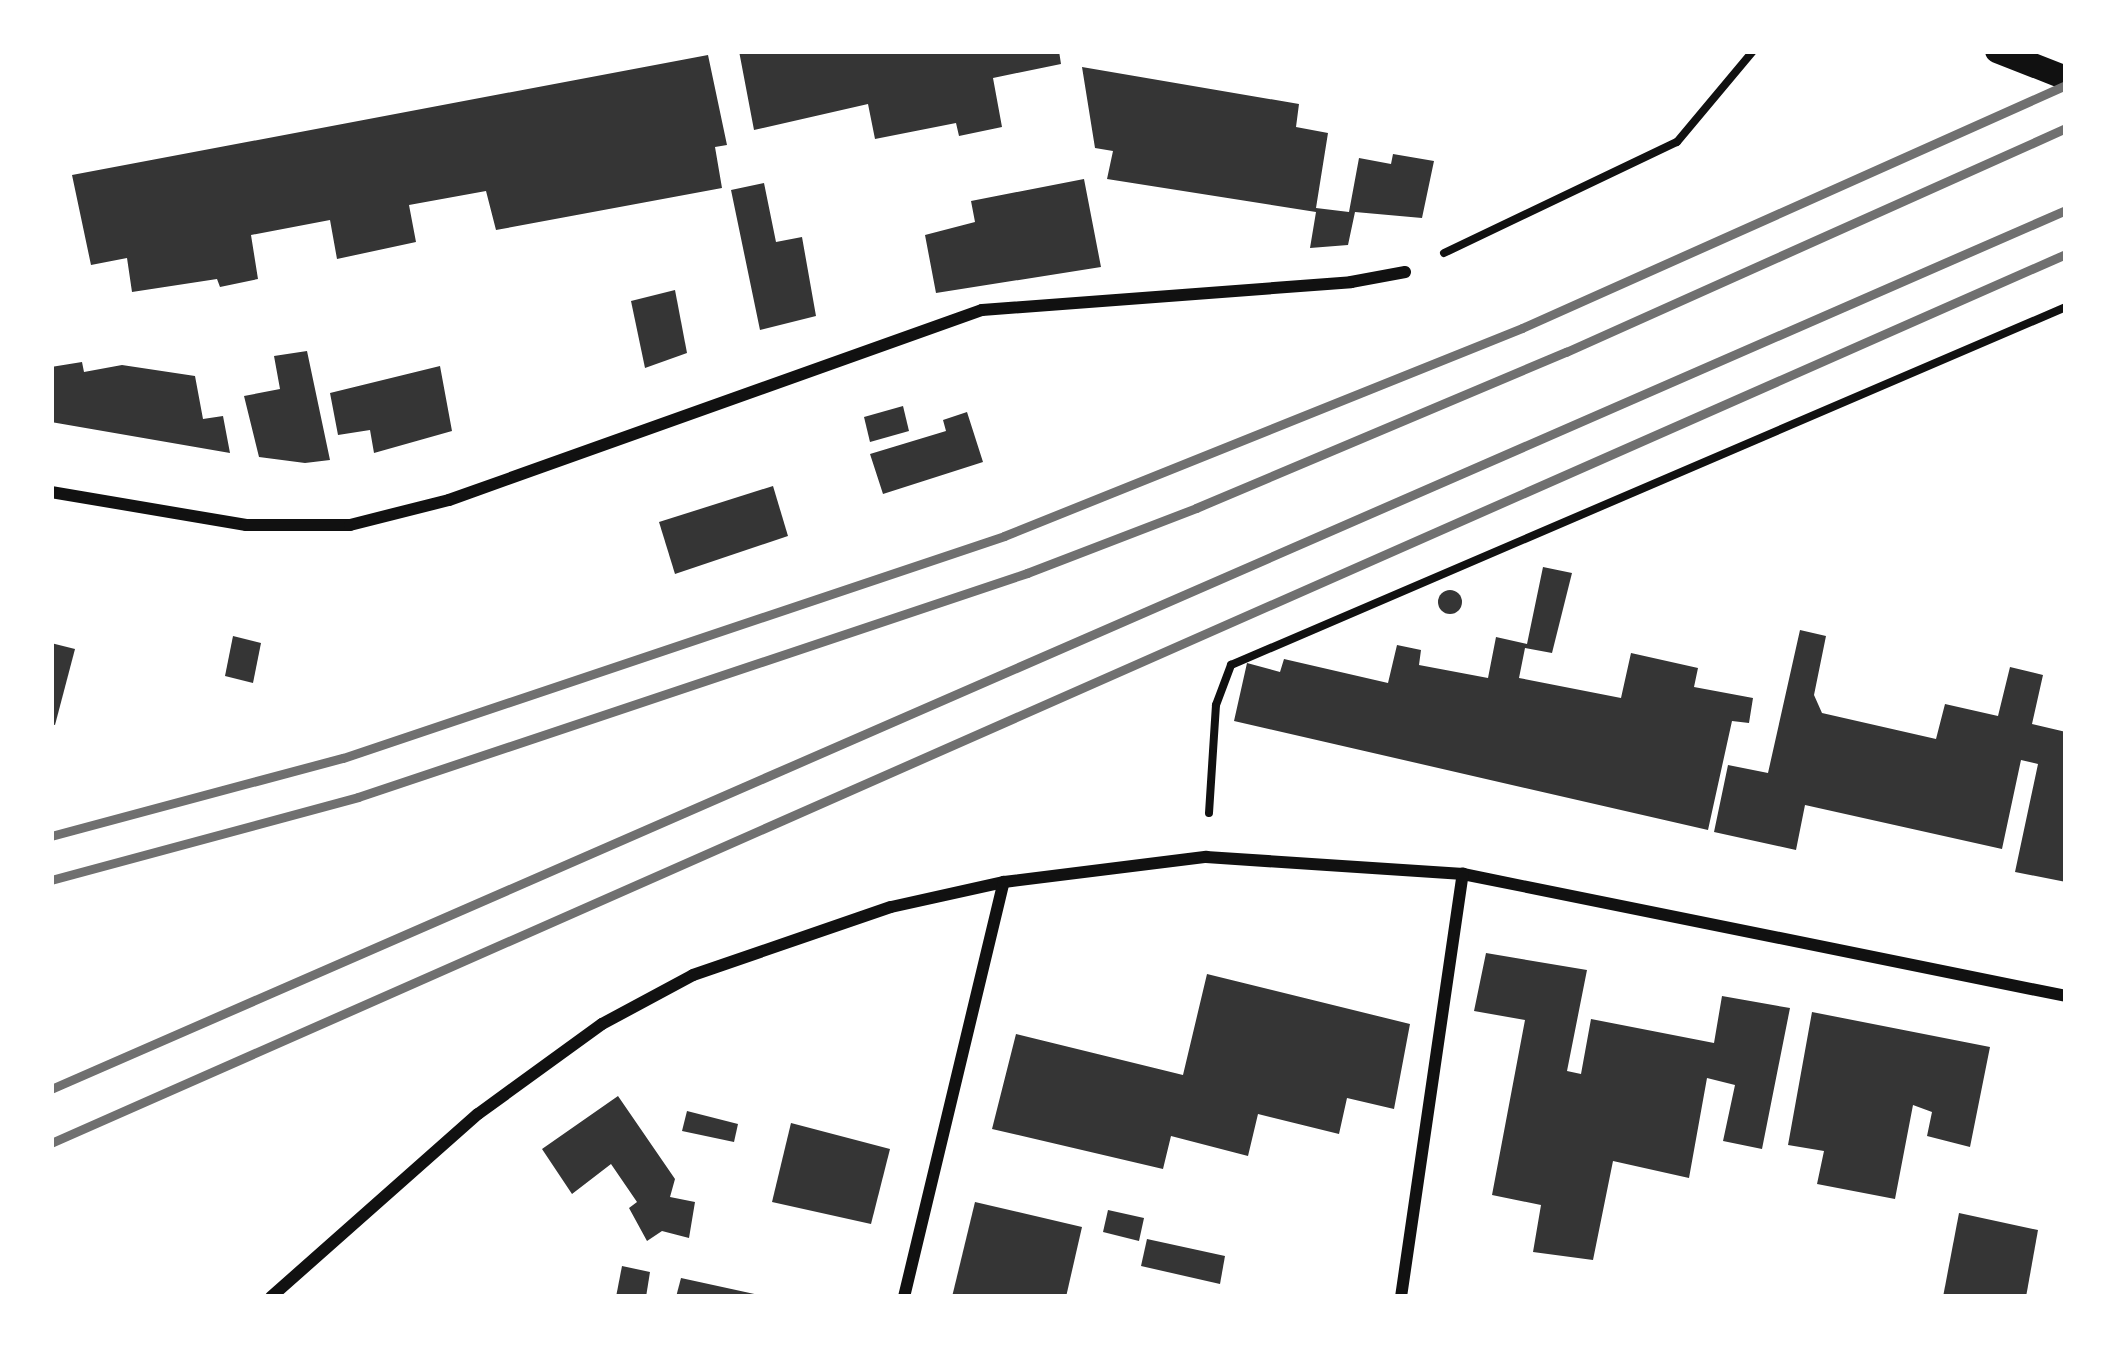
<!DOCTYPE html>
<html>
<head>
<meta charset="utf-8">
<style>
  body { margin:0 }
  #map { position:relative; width:2117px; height:1348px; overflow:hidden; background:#fff; font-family:Cabin,sans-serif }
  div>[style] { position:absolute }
  .building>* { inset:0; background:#353535 }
  .round { border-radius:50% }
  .path>* { height:8px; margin:-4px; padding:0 4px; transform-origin:4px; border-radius:4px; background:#111 }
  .minor>* { height:12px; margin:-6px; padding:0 6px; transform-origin:6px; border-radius:6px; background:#111 }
  .secondary>* { height:24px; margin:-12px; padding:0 12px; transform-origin:12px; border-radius:12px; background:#111 }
  .rail>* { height:9px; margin:-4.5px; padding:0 4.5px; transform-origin:4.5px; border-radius:4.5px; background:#707070 }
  span { translate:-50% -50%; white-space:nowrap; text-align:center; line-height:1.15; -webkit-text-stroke:12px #fff; paint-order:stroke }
  .frame { position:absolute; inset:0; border:54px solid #fff; pointer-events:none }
</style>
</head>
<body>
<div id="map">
  <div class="building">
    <i style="clip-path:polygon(739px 51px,1059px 51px,1061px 64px,993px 78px,1002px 127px,959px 136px,956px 123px,875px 139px,868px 104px,754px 130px)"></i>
    <i style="clip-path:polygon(708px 55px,727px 145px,715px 147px,722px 188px,496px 230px,486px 191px,409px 205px,416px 242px,337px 259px,330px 220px,251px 235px,258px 279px,220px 287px,217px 279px,132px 292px,127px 258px,91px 265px,72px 175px)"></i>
    <i style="clip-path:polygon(1082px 67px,1299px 104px,1296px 127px,1328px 133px,1316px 208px,1349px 212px,1359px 158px,1391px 164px,1393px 154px,1434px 161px,1422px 218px,1355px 212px,1348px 245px,1310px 248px,1316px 212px,1107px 179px,1113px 151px,1095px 148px)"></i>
    <i style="clip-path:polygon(1084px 179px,1101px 267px,936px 293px,925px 235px,975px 222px,971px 201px)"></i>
    <i style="clip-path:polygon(764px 183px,776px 242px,802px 237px,816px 316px,760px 330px,731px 190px)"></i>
    <i style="clip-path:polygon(675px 290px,687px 353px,645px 368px,631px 301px)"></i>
    <i style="clip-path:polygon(307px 351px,330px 460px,305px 463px,259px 457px,244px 396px,280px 389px,274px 356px)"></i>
    <i style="clip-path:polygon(82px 362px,84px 372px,122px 365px,195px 376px,203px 419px,223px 416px,230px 453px,51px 422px,51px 367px)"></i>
    <i style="clip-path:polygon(440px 366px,452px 431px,374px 453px,370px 430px,338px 435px,330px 393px)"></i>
    <i style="clip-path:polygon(903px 406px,909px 431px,870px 442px,864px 417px)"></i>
    <i style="clip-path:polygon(967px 412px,983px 462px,883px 494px,870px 454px,946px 431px,943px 420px)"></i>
    <i style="clip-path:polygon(773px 486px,788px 536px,675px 574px,659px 522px)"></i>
    <i style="clip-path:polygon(1543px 567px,1572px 573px,1552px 653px,1525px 648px,1519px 678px,1621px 698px,1631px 653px,1698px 668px,1694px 687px,1753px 698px,1749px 723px,1732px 721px,1708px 830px,1234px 721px,1247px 663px,1280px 672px,1284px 659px,1388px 683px,1397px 645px,1421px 650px,1419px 665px,1488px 678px,1496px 637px,1527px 644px)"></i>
    <i class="round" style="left:1438px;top:590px;width:24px;height:24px"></i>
    <i style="clip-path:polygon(1800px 630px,1826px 636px,1814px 695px,1822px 713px,1936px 739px,1945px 704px,1998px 716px,2010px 667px,2043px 675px,2032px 724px,2066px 732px,2066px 882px,2015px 872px,2038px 764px,2021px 760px,2002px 849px,1805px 805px,1796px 850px,1714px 832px,1728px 765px,1768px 773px)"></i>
    <i style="clip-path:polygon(233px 636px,261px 643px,253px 683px,225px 676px)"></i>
    <i style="clip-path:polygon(51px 643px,75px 649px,55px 725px,51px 724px)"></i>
    <i style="clip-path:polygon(1486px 953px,1587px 970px,1567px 1071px,1581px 1074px,1591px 1019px,1714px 1043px,1722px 996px,1790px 1008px,1762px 1149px,1723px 1141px,1735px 1085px,1707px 1078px,1689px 1178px,1613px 1161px,1593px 1260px,1533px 1252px,1541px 1205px,1492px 1195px,1525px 1020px,1474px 1011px)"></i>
    <i style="clip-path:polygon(1207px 974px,1410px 1024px,1394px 1109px,1347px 1098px,1339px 1134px,1258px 1114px,1248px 1156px,1171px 1136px,1163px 1169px,992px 1129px,1016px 1034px,1183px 1075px)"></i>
    <i style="clip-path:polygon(1812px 1012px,1990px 1047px,1970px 1147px,1927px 1136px,1932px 1112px,1913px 1105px,1895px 1199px,1817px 1184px,1824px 1151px,1788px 1145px)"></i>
    <i style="clip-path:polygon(618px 1096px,675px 1179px,670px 1197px,695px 1202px,689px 1238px,662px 1231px,647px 1241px,629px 1208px,637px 1202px,611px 1164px,572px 1194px,542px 1149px)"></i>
    <i style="clip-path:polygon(687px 1111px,738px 1124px,734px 1142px,682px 1131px)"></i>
    <i style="clip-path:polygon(791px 1123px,890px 1149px,871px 1224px,772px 1202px)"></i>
    <i style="clip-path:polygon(975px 1202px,1082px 1227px,1066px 1297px,952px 1297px)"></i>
    <i style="clip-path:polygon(1108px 1210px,1144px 1218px,1139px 1241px,1103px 1232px)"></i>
    <i style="clip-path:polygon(1959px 1213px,2038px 1230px,2026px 1297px,1943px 1297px)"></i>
    <i style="clip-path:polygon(1147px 1239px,1225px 1256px,1220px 1284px,1141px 1266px)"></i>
    <i style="clip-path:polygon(622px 1266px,650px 1272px,646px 1297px,616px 1297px)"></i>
    <i style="clip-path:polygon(681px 1278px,759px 1295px,759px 1297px,676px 1297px)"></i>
  </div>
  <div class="path">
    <i style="left:1444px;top:253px;width:258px;rotate:-25.5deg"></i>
    <i style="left:1677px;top:142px;width:119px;rotate:-50.1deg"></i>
    <i style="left:1209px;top:813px;width:108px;rotate:-86.3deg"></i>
    <i style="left:1216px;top:705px;width:43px;rotate:-69.4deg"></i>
    <i style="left:1231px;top:665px;width:909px;rotate:-23.21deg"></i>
  </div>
  <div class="minor">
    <i style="left:51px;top:492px;width:198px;rotate:9.6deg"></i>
    <i style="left:246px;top:525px;width:104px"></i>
    <i style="left:350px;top:525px;width:102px;rotate:-14.2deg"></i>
    <i style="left:449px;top:500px;width:566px;rotate:-19.62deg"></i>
    <i style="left:982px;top:310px;width:370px;rotate:-4.3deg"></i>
    <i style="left:1351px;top:282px;width:55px;rotate:-10.5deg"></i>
    <i style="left:271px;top:1297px;width:276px;rotate:-41.5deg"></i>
    <i style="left:478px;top:1114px;width:153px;rotate:-36deg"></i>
    <i style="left:602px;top:1024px;width:103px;rotate:-28.3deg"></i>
    <i style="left:693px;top:975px;width:209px;rotate:-19deg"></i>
    <i style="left:891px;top:907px;width:116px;rotate:-12.5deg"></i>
    <i style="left:1004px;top:882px;width:204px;rotate:-7.1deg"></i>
    <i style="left:1206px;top:857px;width:258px;rotate:3.8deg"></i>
    <i style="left:1463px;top:874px;width:615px;rotate:11.44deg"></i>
    <i style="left:904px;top:1297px;width:427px;rotate:-76.5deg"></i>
    <i style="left:1401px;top:1297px;width:428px;rotate:-81.7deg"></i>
  </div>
  <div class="secondary">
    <i style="left:1997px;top:51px;width:74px;rotate:21.4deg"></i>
  </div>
  <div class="rail">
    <i style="left:51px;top:836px;width:302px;rotate:-15deg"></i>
    <i style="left:343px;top:758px;width:697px;rotate:-18.56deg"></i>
    <i style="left:1004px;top:536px;width:558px;rotate:-21.88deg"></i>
    <i style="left:1522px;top:328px;width:596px;rotate:-24.07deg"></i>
    <i style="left:51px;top:880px;width:318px;rotate:-15.1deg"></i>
    <i style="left:358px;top:797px;width:706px;rotate:-18.51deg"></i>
    <i style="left:1027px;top:573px;width:181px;rotate:-21deg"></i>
    <i style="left:1196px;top:508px;width:402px;rotate:-22.9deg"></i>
    <i style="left:1566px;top:352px;width:548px;rotate:-24.13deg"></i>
    <i style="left:51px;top:1089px;width:2198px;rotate:-23.57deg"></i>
    <i style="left:51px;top:1143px;width:2202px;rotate:-23.81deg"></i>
  </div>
  <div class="frame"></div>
</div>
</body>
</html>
